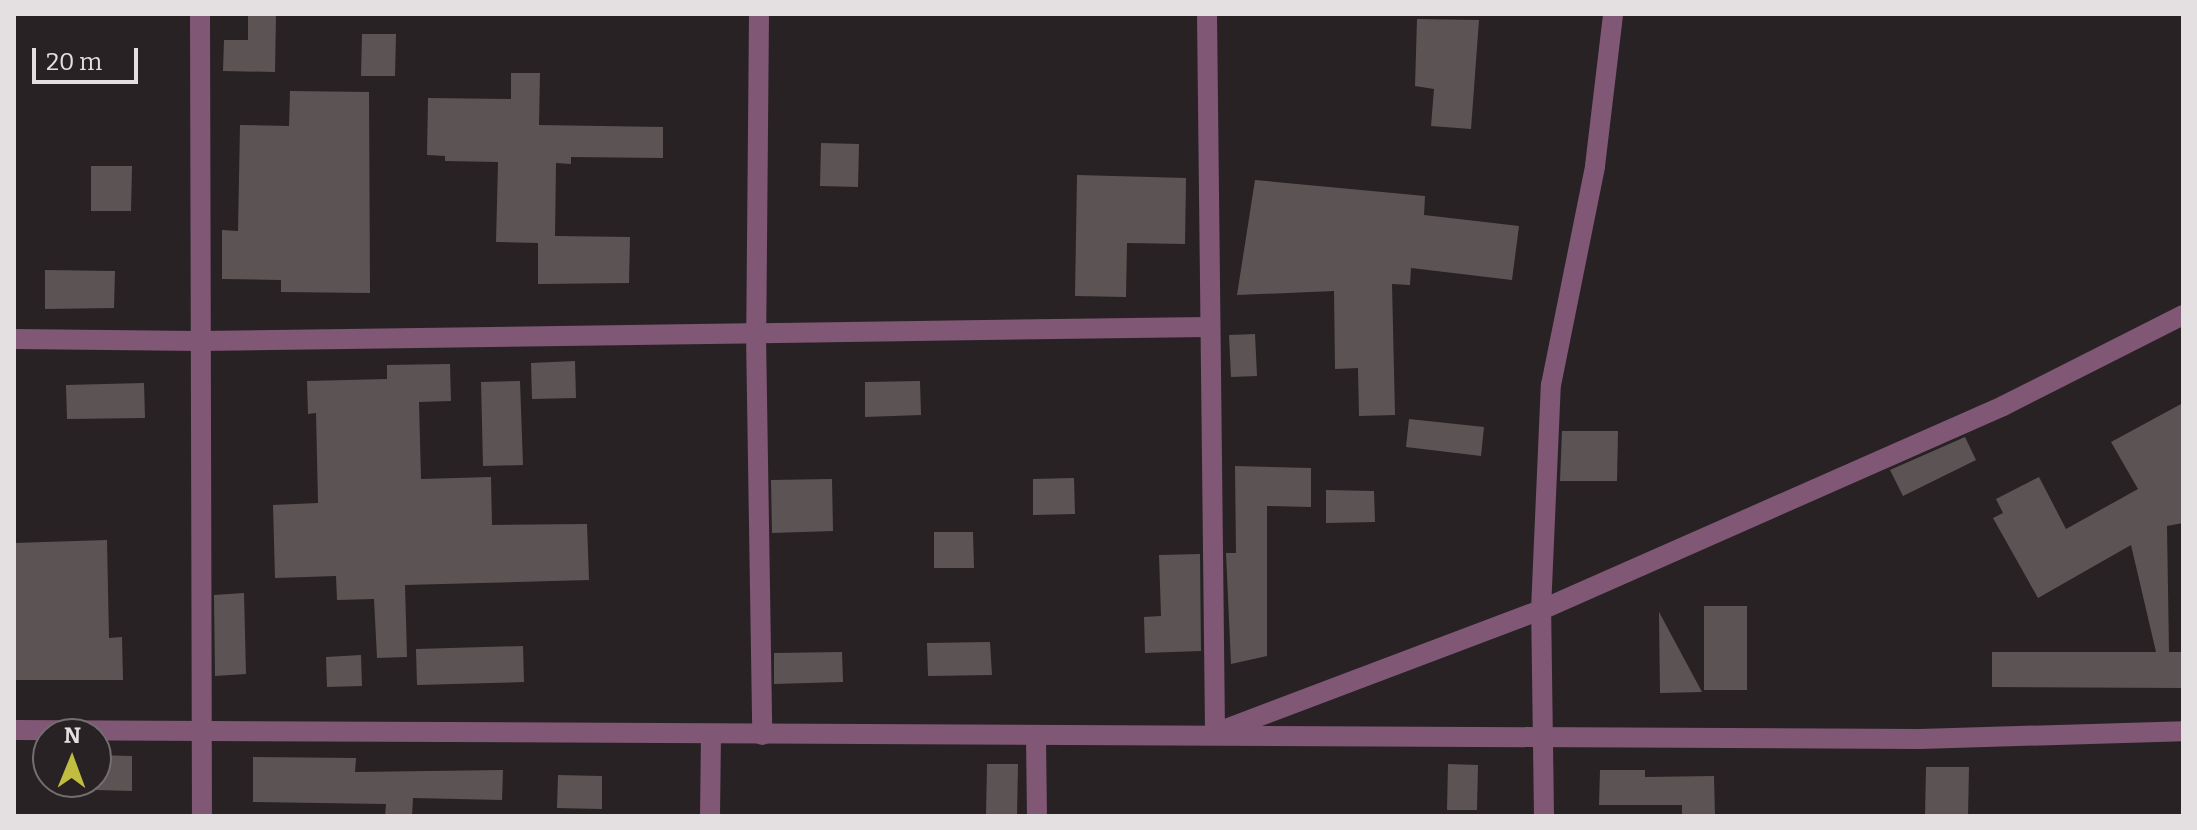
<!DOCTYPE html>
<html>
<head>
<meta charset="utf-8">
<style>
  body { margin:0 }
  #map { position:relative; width:2197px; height:830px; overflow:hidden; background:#282224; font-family:Bitter,serif }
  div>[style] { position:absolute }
  .building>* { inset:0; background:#5c5454 }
  .minor>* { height:20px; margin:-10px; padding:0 10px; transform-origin:10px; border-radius:10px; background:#805775 }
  span { translate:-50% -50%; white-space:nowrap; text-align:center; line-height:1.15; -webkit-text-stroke:6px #282224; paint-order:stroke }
  .frame { position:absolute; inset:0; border:16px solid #e4dfe0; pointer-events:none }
  .north { position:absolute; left:32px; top:718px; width:80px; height:80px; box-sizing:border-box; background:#282224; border:2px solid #736e6f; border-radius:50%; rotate:1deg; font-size:22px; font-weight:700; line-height:32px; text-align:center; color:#e4dfe0 }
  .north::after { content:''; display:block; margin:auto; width:28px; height:36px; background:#c1bd40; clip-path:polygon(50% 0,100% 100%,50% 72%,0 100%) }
  .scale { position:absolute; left:32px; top:48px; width:106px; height:36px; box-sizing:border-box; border:4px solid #e4dfe0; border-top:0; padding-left:10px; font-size:24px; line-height:28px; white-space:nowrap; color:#e4dfe0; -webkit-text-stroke:6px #282224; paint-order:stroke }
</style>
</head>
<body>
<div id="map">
  <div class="building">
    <i style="clip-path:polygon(248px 14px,276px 14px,275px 72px,223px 71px,224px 40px,248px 40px)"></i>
    <i style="clip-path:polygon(1417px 19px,1479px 20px,1471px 129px,1431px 126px,1434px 89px,1415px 86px)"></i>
    <i style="clip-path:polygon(362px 34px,396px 34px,395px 76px,361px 76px)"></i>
    <i style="clip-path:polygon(511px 73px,540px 73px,539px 125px,663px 127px,663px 158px,571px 157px,571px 164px,556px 163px,555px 236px,630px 237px,629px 283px,538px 284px,538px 243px,496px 242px,498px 162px,445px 161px,445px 156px,427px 155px,428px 98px,511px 99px)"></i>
    <i style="clip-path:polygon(290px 91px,369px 92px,370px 293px,281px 292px,281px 280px,222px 279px,222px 230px,238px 231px,240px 125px,289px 126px)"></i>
    <i style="clip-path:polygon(821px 143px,859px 144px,858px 187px,820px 186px)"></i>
    <i style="clip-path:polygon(91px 166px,132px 166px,131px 211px,91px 211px)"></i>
    <i style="clip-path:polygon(1077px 175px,1186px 178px,1185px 244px,1127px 243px,1126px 297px,1075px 296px)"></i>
    <i style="clip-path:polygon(1255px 180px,1425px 196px,1424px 215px,1519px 226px,1512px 280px,1411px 268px,1410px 285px,1392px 284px,1395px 415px,1359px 416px,1358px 368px,1335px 369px,1334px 291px,1237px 295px)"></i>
    <i style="clip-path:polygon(45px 270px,115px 271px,114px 308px,45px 309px)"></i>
    <i style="clip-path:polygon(1255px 334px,1257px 376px,1231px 377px,1229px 335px)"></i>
    <i style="clip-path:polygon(575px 361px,576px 398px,532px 399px,531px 363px)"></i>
    <i style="clip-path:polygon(450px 364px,451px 401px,419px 402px,421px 479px,491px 477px,492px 525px,587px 524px,589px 580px,405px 585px,407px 657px,377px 658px,374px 599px,337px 600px,336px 576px,275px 578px,273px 505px,318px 503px,316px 413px,308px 414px,307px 381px,387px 379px,387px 365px)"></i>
    <i style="clip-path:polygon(520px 381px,523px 465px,483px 466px,481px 382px)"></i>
    <i style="clip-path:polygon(920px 381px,921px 415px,865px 417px,865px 382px)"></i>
    <i style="clip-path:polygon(144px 383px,145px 418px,67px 419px,66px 385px)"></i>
    <i style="clip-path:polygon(2183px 403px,2183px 523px,2167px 526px,2169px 652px,2183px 652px,2183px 688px,1992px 687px,1992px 652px,2156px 652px,2131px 545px,2038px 598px,1993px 518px,2003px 513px,1996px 499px,2039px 477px,2066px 529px,2138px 489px,2111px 442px)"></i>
    <i style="clip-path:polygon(1409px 419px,1484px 427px,1481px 456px,1406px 447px)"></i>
    <i style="clip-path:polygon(1562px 431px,1618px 431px,1617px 481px,1560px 481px)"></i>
    <i style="clip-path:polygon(1965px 437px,1976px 460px,1903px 496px,1890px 470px)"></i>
    <i style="clip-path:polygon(1235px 466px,1311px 468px,1311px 507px,1267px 506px,1267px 656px,1231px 664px,1226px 553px,1236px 553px)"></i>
    <i style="clip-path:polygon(1074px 478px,1075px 514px,1033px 515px,1033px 479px)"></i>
    <i style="clip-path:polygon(832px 479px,833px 531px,772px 533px,771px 480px)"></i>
    <i style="clip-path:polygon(1326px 490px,1374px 491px,1375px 522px,1326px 523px)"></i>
    <i style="clip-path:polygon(934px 532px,973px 532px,974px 568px,934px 568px)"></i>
    <i style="clip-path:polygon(107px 540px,109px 638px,122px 637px,123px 680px,14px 680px,14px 543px)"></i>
    <i style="clip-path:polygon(1200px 554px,1201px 651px,1145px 653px,1144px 617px,1161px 616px,1159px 555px)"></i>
    <i style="clip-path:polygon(244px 593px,246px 674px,215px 676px,214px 595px)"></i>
    <i style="clip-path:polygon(1704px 606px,1747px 606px,1747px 690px,1704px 690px)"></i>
    <i style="clip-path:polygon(1659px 612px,1702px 692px,1660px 693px)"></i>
    <i style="clip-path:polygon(990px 642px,992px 675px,928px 676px,927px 643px)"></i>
    <i style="clip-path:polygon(523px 646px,524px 682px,417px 685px,416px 649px)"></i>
    <i style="clip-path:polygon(842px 652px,843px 682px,774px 684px,774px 653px)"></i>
    <i style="clip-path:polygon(361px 655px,362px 686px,327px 687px,326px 657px)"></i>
    <i style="clip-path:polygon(96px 755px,132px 756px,132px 791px,96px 790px)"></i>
    <i style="clip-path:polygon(253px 757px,356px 758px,355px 772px,503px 770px,502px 800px,413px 798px,412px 816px,385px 816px,386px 804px,253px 802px)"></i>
    <i style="clip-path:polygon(987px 764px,1018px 764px,1017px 816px,986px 816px)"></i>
    <i style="clip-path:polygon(1448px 764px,1478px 765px,1477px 810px,1447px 810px)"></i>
    <i style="clip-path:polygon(1926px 767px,1969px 767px,1968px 816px,1925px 816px)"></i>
    <i style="clip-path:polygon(1600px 770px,1645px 770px,1645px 777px,1714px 776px,1715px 816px,1682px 816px,1682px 805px,1599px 805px)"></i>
    <i style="clip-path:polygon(558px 775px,602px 776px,602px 809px,557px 808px)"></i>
  </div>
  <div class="minor">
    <i style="left:200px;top:14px;width:802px;rotate:89.86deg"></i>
    <i style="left:759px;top:14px;width:320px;rotate:90.5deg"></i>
    <i style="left:756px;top:334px;width:401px;rotate:89.1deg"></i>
    <i style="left:1207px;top:14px;width:719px;rotate:89.36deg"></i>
    <i style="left:1215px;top:733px;width:348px;rotate:-20.7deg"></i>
    <i style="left:1541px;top:610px;width:505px;rotate:-23.82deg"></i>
    <i style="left:2003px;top:406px;width:202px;rotate:-26.8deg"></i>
    <i style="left:14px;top:339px;width:186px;rotate:0.6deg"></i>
    <i style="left:200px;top:341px;width:1007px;rotate:-0.8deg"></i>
    <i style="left:14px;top:730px;width:1906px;rotate:0.27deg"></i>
    <i style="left:1920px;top:739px;width:263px;rotate:-1.7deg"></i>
    <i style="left:1036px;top:737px;width:79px;rotate:89.3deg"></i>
    <i style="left:710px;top:816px;width:82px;rotate:-89.3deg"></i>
    <i style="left:1544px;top:816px;width:206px;rotate:-90.8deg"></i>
    <i style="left:1541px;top:610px;width:225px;rotate:-87.5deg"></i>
    <i style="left:1551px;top:385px;width:223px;rotate:-78.6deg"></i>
    <i style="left:1595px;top:166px;width:153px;rotate:-83.2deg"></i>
  </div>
  <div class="frame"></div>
  <div class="north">N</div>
  <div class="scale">20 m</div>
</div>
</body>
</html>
